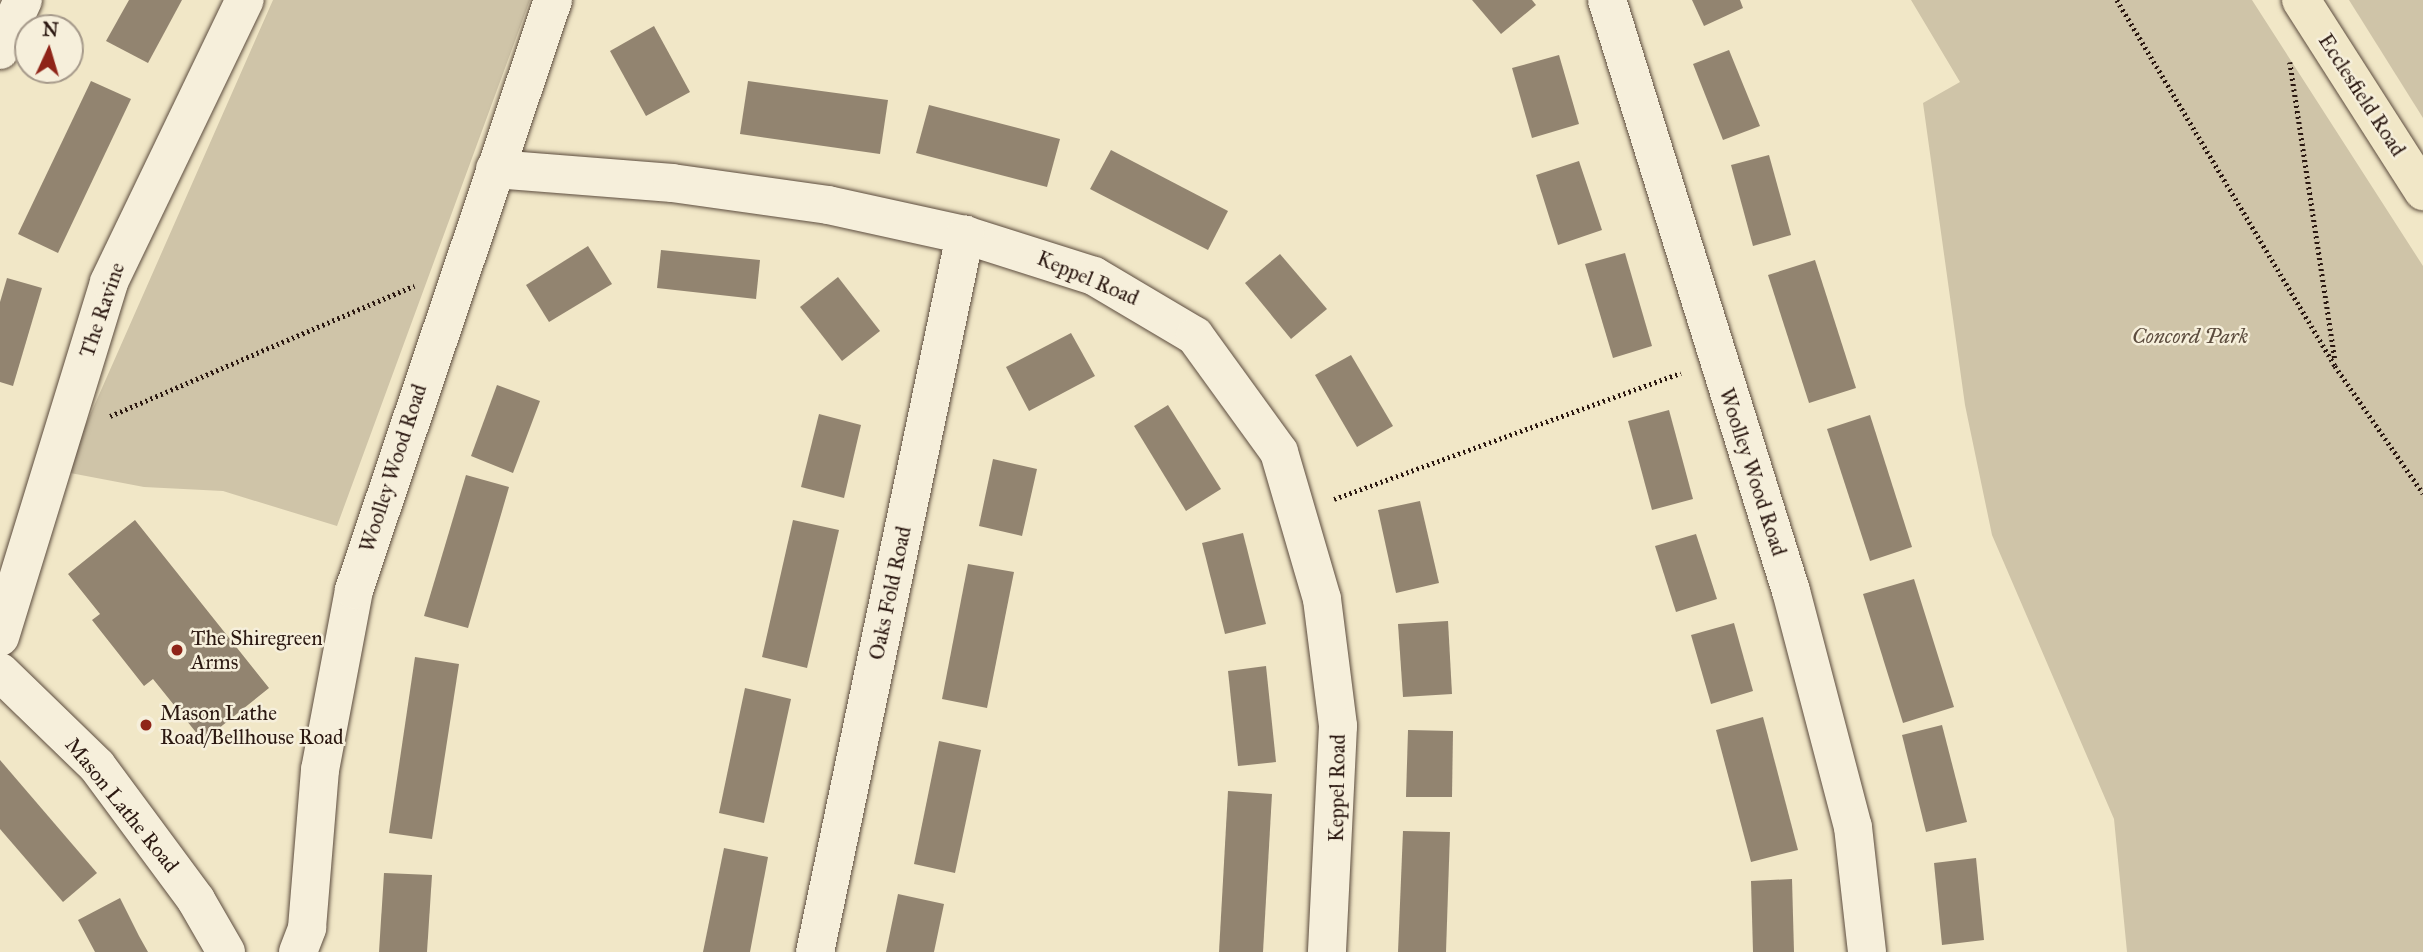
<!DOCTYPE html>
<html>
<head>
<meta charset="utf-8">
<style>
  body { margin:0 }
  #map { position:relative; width:2423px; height:952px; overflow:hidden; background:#f1e7c7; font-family:"IM FELL Great Primer",serif }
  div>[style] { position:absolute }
  .green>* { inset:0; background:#cfc4a8 }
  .building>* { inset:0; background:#928470 }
  .path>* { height:4.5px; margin-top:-2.25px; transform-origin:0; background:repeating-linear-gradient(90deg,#2b1811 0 2px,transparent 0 5.5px) }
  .roads { filter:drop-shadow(0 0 2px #5c4c3e) drop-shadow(0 0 2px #5c4c3e) }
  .minor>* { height:38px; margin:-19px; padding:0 19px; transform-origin:19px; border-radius:19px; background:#f6efdb }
  .major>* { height:38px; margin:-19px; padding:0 19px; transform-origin:19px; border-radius:19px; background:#f1e7c7 }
  .dots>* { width:19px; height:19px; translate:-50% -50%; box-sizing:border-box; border:4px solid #f6efdb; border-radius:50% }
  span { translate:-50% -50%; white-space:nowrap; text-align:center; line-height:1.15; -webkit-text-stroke:5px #f6efdb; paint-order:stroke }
  .street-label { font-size:21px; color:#2b1811 }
  .park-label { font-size:21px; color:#5c4c3e; font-style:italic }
  .poi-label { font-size:21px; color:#2b1811 }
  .left { translate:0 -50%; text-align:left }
  .north { position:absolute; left:14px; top:14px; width:70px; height:70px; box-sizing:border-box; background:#f6efdb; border:2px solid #a5998a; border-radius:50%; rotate:4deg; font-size:19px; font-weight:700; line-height:28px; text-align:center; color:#2b1811 }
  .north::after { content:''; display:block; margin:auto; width:24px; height:32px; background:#8f2418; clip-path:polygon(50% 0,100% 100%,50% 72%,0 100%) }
</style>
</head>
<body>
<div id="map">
  <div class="green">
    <i style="clip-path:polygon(273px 0,530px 0,337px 526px,223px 491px,144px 487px,65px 472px)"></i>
    <i style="clip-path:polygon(1911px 0,2252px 0,2423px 266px,2423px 952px,2127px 952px,2114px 819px,1992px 535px,1965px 405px,1923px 103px,1960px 82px)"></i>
    <i style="clip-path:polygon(2349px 0,2423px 0,2423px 118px)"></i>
  </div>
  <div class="building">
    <i style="clip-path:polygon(129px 0,182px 0,148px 63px,106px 41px)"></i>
    <i style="clip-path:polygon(1472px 0,1532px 0,1536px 5px,1501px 34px)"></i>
    <i style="clip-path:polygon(1692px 0,1740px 0,1743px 8px,1704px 26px)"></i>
    <i style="clip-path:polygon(654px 26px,690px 92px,646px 116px,610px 51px)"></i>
    <i style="clip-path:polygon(1729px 50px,1760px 126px,1723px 140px,1693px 64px)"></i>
    <i style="clip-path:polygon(1559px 55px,1579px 124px,1532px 138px,1512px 68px)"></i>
    <i style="clip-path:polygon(91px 81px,131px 99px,58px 253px,18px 234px)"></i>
    <i style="clip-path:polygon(748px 81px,888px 100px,880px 154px,740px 134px)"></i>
    <i style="clip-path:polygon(929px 105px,1060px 139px,1047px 187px,916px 153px)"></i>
    <i style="clip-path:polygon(1111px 150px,1228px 211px,1208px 250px,1090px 189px)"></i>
    <i style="clip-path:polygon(1769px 155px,1791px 235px,1753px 246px,1731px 165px)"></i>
    <i style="clip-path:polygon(1579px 161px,1602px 230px,1558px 245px,1536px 175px)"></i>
    <i style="clip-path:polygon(588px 246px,612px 284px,549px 322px,526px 285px)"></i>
    <i style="clip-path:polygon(661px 250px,760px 260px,756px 299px,657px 288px)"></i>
    <i style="clip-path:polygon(1625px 253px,1652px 346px,1613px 358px,1585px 264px)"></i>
    <i style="clip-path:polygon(1280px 254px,1327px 309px,1291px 339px,1245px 283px)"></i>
    <i style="clip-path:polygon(1815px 260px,1856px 388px,1809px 403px,1768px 275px)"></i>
    <i style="clip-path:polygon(838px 277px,880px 331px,842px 361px,800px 307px)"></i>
    <i style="clip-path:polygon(7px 278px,42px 288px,13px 386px,0 382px,0 302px)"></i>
    <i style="clip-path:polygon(1071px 333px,1095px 376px,1029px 411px,1006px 367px)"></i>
    <i style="clip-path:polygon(1351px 355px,1393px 426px,1357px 447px,1315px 375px)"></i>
    <i style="clip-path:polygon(497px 385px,540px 401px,513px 473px,471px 456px)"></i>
    <i style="clip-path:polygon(1168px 405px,1221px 489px,1186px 511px,1134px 426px)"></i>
    <i style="clip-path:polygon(1669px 410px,1693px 499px,1652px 510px,1628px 421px)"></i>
    <i style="clip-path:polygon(819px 414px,861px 425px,844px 498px,801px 487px)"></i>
    <i style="clip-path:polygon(1870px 415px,1912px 547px,1870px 561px,1827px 429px)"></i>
    <i style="clip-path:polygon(993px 459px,1037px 469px,1022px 536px,979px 526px)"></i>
    <i style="clip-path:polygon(466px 475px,509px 487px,468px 628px,424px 616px)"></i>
    <i style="clip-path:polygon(1420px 501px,1439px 583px,1396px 593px,1378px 510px)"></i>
    <i style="clip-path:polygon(135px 520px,269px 688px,203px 741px,153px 679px,144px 686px,92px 620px,100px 614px,68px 574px)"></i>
    <i style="clip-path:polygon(793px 520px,839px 530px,807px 668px,762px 657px)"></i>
    <i style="clip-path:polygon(1243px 533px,1266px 624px,1225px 634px,1202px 543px)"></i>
    <i style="clip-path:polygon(1696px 534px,1717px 599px,1676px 612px,1655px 546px)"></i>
    <i style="clip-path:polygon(968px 564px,1014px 572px,987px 708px,942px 699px)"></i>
    <i style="clip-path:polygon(1914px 579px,1954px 707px,1903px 723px,1863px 594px)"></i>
    <i style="clip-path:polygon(1448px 621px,1452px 694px,1403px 697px,1398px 624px)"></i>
    <i style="clip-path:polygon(1734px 623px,1753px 691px,1711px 704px,1691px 635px)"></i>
    <i style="clip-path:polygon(415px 657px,459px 664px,432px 839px,389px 833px)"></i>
    <i style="clip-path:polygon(1266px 666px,1276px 762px,1238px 766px,1228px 671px)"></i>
    <i style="clip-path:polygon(745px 688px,791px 699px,764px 823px,719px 813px)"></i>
    <i style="clip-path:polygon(1763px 717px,1798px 850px,1751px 862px,1716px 730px)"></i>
    <i style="clip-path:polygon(1942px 725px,1967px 822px,1926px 832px,1902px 735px)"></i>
    <i style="clip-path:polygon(1408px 730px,1453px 731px,1452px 797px,1406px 797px)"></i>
    <i style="clip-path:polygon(939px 741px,981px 750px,955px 873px,914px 864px)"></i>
    <i style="clip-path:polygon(0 760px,97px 873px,63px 902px,0 829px)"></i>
    <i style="clip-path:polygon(1228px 791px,1272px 794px,1263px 952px,1219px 952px)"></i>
    <i style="clip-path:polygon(1403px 831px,1450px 832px,1446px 952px,1398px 952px)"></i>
    <i style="clip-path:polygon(724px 848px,768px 857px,750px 952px,703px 952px)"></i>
    <i style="clip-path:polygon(1976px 858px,1984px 940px,1942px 945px,1934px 863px)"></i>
    <i style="clip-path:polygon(384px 873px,432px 875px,427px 952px,379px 952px)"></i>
    <i style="clip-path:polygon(1792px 879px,1794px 952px,1753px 952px,1751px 881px)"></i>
    <i style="clip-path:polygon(898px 894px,944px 904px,934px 952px,886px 952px)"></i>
    <i style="clip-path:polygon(120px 898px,139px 936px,148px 952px,95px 952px,78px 920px)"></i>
  </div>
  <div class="path">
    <i style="left:2117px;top:0;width:426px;rotate:59.2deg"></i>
    <i style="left:2335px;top:366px;width:155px;rotate:55.3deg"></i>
    <i style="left:2290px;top:62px;width:302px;rotate:81.4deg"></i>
    <i style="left:110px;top:416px;width:331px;rotate:-23.2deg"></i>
    <i style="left:1334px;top:499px;width:369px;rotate:-20deg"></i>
  </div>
  <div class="roads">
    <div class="minor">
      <i style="left:1607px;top:0;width:619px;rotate:72.71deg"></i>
      <i style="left:1791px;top:591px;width:244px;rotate:75.3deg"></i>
      <i style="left:1853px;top:827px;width:126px;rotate:83.6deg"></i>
      <i style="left:0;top:50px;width:55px;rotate:-65.3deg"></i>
      <i style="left:495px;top:169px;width:178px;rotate:4.5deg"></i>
      <i style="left:672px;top:183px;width:158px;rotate:8deg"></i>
      <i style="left:828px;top:205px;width:140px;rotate:12.4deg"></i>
      <i style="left:965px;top:235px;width:135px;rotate:17.6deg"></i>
      <i style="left:1094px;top:276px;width:117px;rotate:30.7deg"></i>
      <i style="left:1195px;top:336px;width:143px;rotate:54.1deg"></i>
      <i style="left:1279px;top:452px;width:153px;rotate:73.7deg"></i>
      <i style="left:1322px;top:599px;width:128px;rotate:82.8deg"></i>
      <i style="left:1338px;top:726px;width:226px;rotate:92.8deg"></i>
      <i style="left:0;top:637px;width:371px;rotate:-72.9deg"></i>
      <i style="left:109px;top:282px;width:313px;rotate:-64.3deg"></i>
      <i style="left:0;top:672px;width:135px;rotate:44.1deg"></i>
      <i style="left:97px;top:766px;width:167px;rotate:53.5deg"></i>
      <i style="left:196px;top:900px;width:60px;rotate:60deg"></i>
      <i style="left:298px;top:952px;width:26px;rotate:-69deg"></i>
      <i style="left:307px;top:928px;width:159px;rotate:-85.3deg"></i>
      <i style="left:320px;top:770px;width:183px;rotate:-79.3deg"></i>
      <i style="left:354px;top:590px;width:623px;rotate:-71.36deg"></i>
      <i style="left:815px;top:952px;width:733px;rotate:-78.18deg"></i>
    </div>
    <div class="major">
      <i style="left:2301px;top:0;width:227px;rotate:57.4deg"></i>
    </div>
  </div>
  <div class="dots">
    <i style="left:177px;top:650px;background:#8f2418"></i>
    <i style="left:146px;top:725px;background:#8f2418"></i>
  </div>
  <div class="street-label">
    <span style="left:2362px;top:95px;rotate:57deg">Ecclesfield Road</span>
    <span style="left:1088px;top:278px;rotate:23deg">Keppel Road</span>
    <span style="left:102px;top:310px;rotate:-71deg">The Ravine</span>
    <span style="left:393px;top:468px;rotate:-72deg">Woolley Wood Road</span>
    <span style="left:1753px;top:472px;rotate:72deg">Woolley Wood Road</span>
    <span style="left:890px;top:593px;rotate:-78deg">Oaks Fold Road</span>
    <span style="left:1337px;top:788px;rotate:-89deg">Keppel Road</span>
    <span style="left:122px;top:805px;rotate:51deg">Mason Lathe Road</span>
  </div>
  <div class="park-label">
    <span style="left:2190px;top:336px">Concord Park</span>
  </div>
  <div class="poi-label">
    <span class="left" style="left:191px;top:650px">The Shiregreen<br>Arms</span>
    <span class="left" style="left:160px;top:725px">Mason Lathe<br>Road/Bellhouse Road</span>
  </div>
  <div class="north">N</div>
</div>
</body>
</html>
